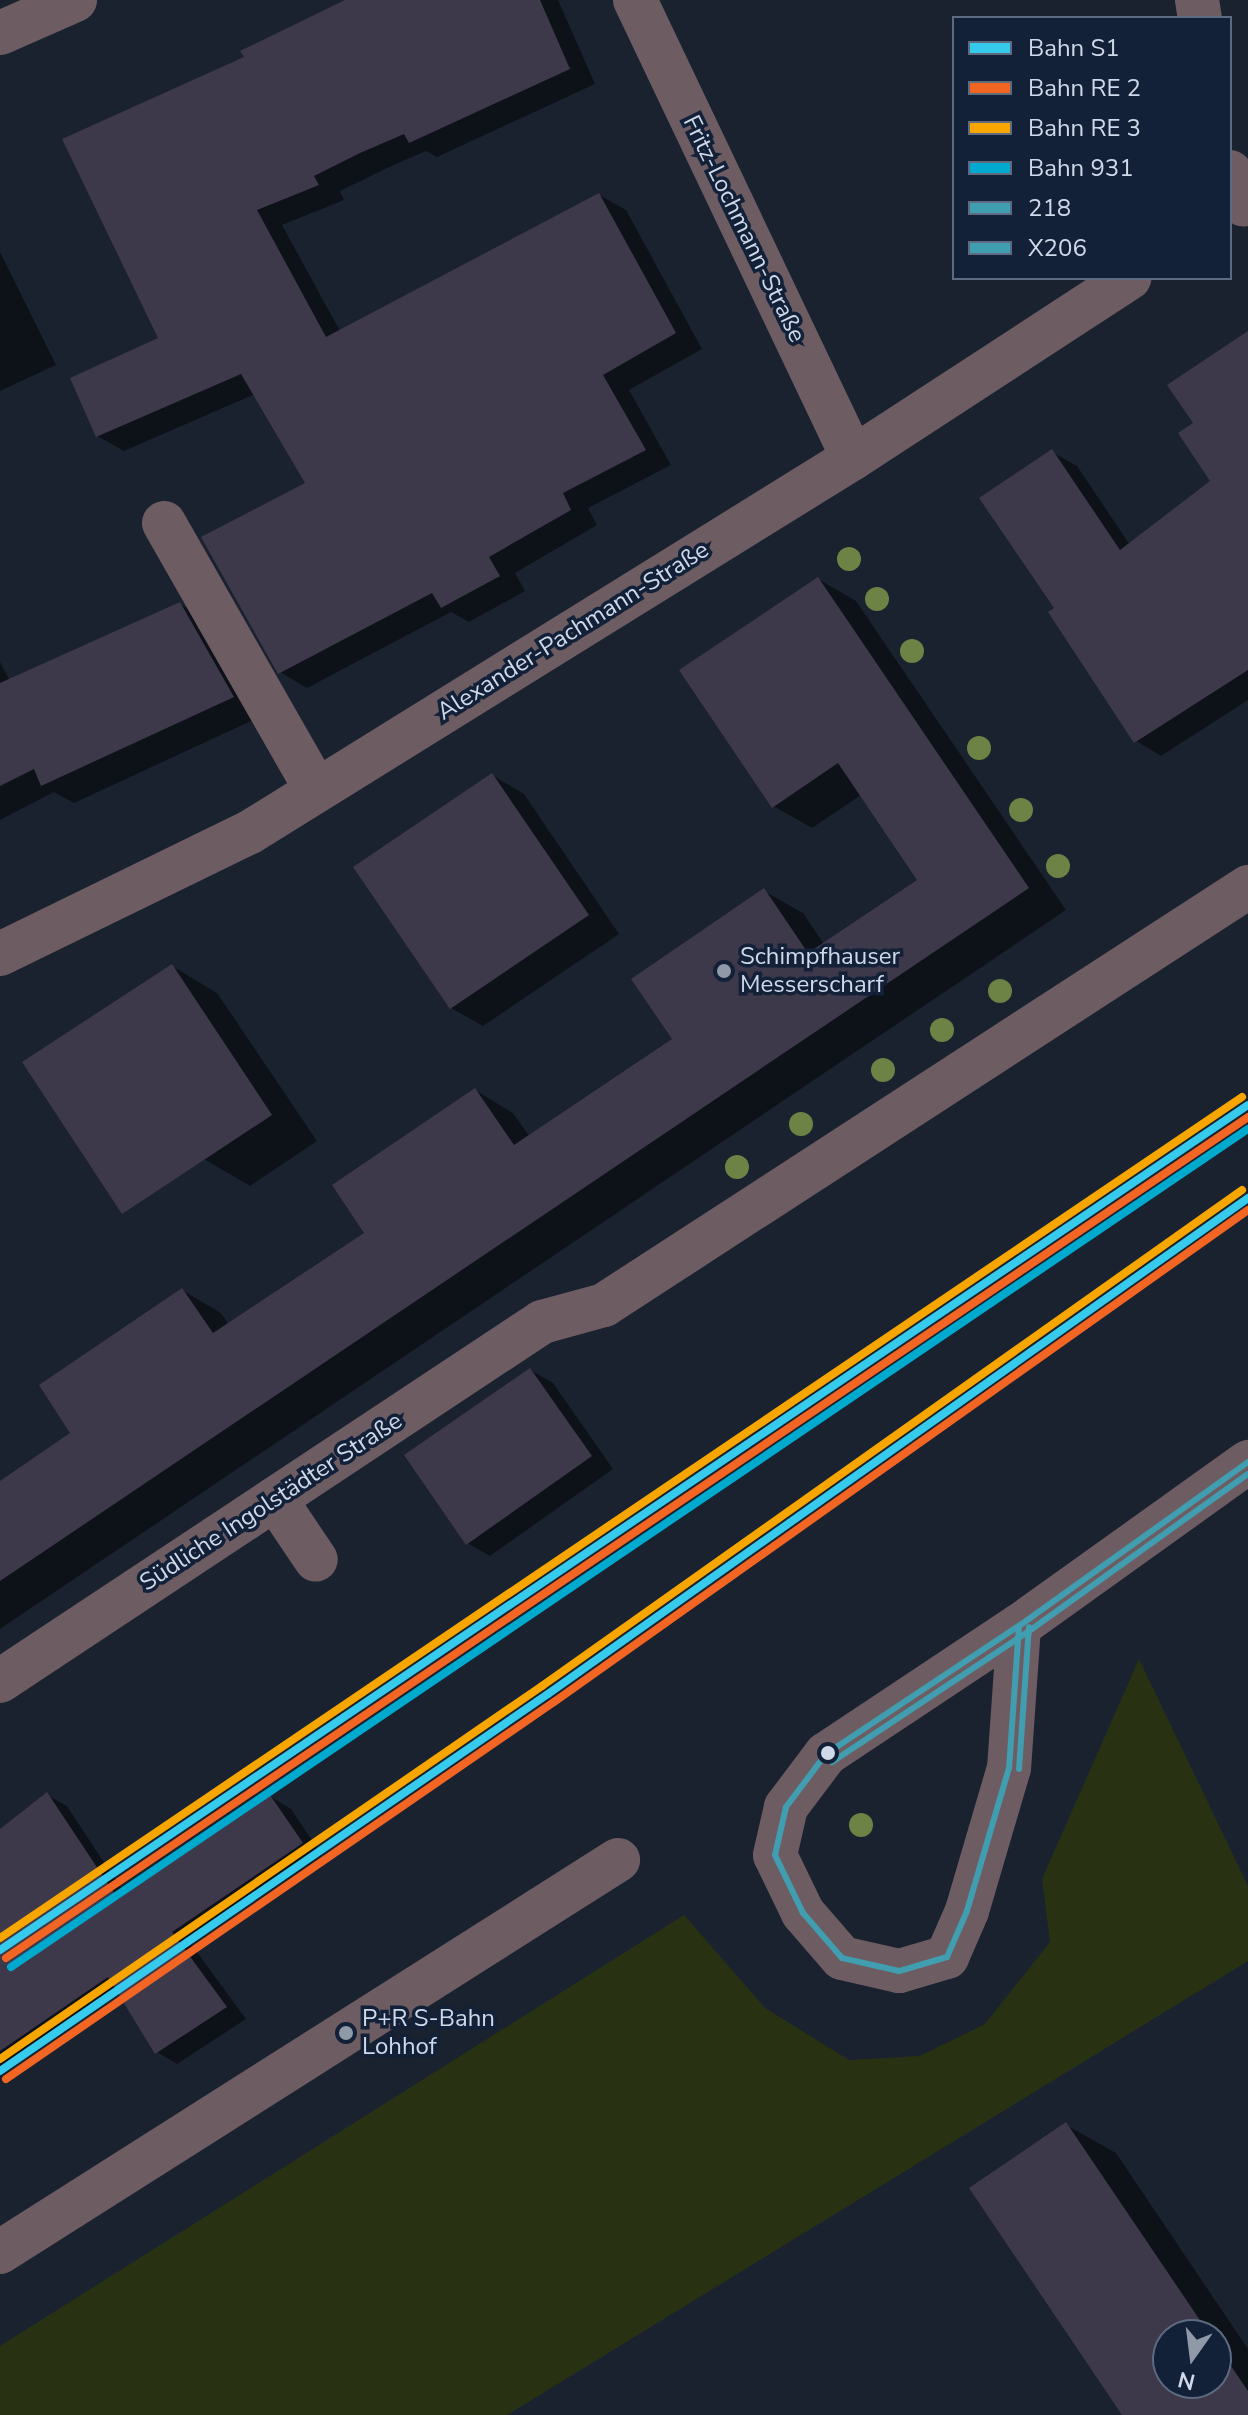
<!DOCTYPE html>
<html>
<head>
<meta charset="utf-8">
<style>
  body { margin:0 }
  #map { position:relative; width:1248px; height:2415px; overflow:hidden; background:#1a2230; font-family:"Nunito Sans",sans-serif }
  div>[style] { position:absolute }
  .green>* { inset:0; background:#283213 }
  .shadow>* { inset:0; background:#0007 }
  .building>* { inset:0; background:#3e384b }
  .minor>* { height:44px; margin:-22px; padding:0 22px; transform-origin:22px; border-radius:22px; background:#6d5d63 }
  .bus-1>* { height:6px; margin:-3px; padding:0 3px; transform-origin:3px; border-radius:3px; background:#409eb0 }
  .bus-2>* { height:6px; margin:-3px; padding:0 3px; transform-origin:3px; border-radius:3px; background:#409eb0 }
  .rail-1>* { height:8px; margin:-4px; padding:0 4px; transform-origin:4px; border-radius:4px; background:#36caec }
  .rail-2>* { height:8px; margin:-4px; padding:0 4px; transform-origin:4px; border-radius:4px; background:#f26522 }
  .rail-3>* { height:8px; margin:-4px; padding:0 4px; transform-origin:4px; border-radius:4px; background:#f7a600 }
  .rail-4>* { height:8px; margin:-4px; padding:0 4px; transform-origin:4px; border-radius:4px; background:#00a9ce }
  .trees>* { width:24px; height:24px; margin:-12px; border-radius:50%; background:#6c8345 }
  .dots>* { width:22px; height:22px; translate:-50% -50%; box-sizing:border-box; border:4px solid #122038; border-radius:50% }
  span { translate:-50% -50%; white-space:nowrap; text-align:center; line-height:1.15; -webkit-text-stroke:7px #122038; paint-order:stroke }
  .street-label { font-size:24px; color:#cfd9e9 }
  .poi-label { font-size:24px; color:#cfd9e9 }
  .left { translate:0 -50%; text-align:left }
  .legend { position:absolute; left:952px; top:16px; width:280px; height:264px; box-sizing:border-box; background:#122038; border:2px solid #5e6a7f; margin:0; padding:10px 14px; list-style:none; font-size:24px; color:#cfd9e9 }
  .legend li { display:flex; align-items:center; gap:16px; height:40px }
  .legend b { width:40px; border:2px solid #5e6a7f }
  .north { position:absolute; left:1152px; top:2319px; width:80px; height:80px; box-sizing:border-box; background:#122038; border:2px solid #5e6a7f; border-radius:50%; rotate:194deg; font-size:22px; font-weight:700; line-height:32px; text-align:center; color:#cfd9e9 }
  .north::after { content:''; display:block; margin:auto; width:28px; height:36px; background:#9099a8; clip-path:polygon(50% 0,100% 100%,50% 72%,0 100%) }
</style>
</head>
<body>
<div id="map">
  <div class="green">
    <i style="clip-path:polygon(1139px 1659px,1248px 1886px,1248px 1961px,507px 2415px,0 2415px,0 2346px,684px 1915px,765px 2008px,849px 2060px,920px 2056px,985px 2024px,1050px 1942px,1042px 1879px)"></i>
  </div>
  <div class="shadow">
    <i style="clip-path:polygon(350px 0,558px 0,595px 84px,437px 157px,426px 151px,387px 168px,340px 191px,344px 200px,282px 225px,340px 331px,599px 195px,626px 210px,702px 349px,629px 390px,671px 465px,588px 508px,597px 525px,515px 573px,525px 591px,469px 622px,451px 612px,307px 688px,280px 672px,307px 484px,255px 394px,124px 451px,97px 436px,161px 339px,246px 58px)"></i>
    <i style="clip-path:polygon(0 252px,56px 365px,0 391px)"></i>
    <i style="clip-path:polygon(1248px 347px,1248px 700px,1161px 756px,1136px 741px,1056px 608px,1052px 452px,1077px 466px,1130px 545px,1212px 481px,1196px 424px)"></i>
    <i style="clip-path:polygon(818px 579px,856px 601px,1066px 910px,0 1629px,0 1483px,73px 1434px,182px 1290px,221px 1313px,229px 1325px,367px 1233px,475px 1090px,513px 1113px,530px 1137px,675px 1039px,764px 891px,803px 913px,824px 944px,919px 881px,861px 795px,812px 828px,773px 806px)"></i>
    <i style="clip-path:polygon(180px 604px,211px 622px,264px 715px,74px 803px,54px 792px,0 820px,0 662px,10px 681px)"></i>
    <i style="clip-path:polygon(492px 775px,524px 794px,619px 934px,483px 1026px,451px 1008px)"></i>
    <i style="clip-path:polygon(172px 966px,217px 993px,317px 1141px,250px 1186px,204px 1159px)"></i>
    <i style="clip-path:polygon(530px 1370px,553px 1383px,613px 1469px,490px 1556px,467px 1543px)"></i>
    <i style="clip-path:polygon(47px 1795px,67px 1806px,126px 1896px,271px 1797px,291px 1809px,322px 1855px,191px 1944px,246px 2019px,177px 2064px,157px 2052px,120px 1993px,0 2076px,0 1831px)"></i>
    <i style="clip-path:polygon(evenodd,1066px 2125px,1116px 2153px,1248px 2349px,1248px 2415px,1125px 2415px,1066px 2125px,1168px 2335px,1216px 2335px,1216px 2383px,1168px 2383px,1168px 2335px)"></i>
  </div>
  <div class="building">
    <i style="clip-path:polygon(345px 0,540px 0,570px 69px,409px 143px,404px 134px,360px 153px,314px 176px,319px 185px,257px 210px,326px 337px,599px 193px,676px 333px,603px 375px,646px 450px,563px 493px,571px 510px,489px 557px,500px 576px,441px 608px,432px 593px,278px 674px,201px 537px,305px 483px,241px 374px,96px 437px,70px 378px,158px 338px,62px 139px,244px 57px,240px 51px)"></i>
    <i style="clip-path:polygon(1248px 331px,1248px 670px,1134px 743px,1048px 612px,1054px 608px,979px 498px,1052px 449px,1120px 550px,1210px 481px,1178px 433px,1193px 423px,1167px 385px)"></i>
    <i style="clip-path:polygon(818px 577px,1029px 888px,0 1581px,0 1481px,70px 1433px,39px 1385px,182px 1288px,213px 1333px,364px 1233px,332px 1185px,475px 1088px,514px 1145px,672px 1039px,631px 979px,764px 888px,808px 953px,917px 880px,838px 763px,772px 808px,679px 670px)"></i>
    <i style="clip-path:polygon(180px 602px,234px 697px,41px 786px,34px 769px,0 786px,0 683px)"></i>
    <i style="clip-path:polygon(492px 773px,589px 915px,450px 1009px,353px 867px)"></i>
    <i style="clip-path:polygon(172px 964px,272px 1115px,122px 1214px,22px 1062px)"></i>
    <i style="clip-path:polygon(530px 1368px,592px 1456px,466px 1545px,404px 1455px)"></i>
    <i style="clip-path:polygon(47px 1792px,118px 1899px,270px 1795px,303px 1843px,172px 1932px,227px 2007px,155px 2054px,108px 1977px,0 2051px,0 1829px)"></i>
    <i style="clip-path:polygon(1066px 2122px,1210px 2335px,1168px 2335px,1168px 2383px,1216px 2383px,1216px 2344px,1248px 2391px,1248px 2415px,1122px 2415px,969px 2188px)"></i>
  </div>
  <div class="minor">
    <i style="left:635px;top:0;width:507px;rotate:64.55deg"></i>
    <i style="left:1197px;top:0;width:18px;rotate:81deg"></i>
    <i style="left:0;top:33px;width:82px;rotate:-23.7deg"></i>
    <i style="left:1230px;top:172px;width:35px;rotate:68deg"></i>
    <i style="left:164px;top:523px;width:307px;rotate:60.3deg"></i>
    <i style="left:0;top:954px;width:278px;rotate:-26deg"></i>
    <i style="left:250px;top:832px;width:710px;rotate:-31.81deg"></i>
    <i style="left:853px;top:458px;width:330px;rotate:-33.1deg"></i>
    <i style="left:275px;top:1499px;width:73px;rotate:56.1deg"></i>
    <i style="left:1019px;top:1626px;width:142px;rotate:94deg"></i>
    <i style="left:1009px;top:1768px;width:149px;rotate:106.4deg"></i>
    <i style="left:967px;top:1911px;width:50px;rotate:113.5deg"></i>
    <i style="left:947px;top:1957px;width:50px;rotate:163.7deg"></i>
    <i style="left:899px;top:1971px;width:58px;rotate:-167.2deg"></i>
    <i style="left:842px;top:1958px;width:60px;rotate:-130.9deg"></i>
    <i style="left:803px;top:1913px;width:64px;rotate:-115.8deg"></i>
    <i style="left:775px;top:1855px;width:49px;rotate:-77.1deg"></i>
    <i style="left:786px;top:1807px;width:66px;rotate:-53deg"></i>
    <i style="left:826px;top:1754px;width:232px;rotate:-33.6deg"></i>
    <i style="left:1019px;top:1626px;width:282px;rotate:-35.6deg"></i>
    <i style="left:0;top:1681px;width:650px;rotate:-33.52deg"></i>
    <i style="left:542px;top:1322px;width:64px;rotate:-15.3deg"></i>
    <i style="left:604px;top:1305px;width:768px;rotate:-32.99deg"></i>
    <i style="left:0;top:2252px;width:732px;rotate:-32.39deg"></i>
  </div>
  <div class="bus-1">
    <i style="left:1019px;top:1626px;width:142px;rotate:94deg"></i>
    <i style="left:1009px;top:1768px;width:149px;rotate:106.4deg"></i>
    <i style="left:967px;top:1911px;width:50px;rotate:113.5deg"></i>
    <i style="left:947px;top:1957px;width:50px;rotate:163.7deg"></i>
    <i style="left:899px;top:1971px;width:58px;rotate:-167.2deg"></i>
    <i style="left:842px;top:1958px;width:60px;rotate:-130.9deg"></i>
    <i style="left:803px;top:1913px;width:64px;rotate:-115.8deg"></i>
    <i style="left:775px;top:1855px;width:49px;rotate:-77.1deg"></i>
    <i style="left:786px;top:1807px;width:66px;rotate:-53deg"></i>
    <i style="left:826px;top:1754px;width:232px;rotate:-33.6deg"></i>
    <i style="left:1019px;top:1626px;width:282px;rotate:-35.6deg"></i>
  </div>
  <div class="bus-2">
    <i style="left:832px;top:1762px;width:232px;rotate:-33.6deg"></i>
    <i style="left:1025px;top:1634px;width:274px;rotate:-35.7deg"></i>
    <i style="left:1019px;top:1769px;width:142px;rotate:-86deg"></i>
  </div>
  <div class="rail-1">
    <i style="left:0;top:1950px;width:1507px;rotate:-34.1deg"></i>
    <i style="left:0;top:2071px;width:665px;rotate:-34.53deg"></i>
    <i style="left:548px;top:1694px;width:858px;rotate:-35.32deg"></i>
  </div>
  <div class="rail-2">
    <i style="left:6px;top:1958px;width:1500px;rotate:-34.1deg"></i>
    <i style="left:6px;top:2079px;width:665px;rotate:-34.53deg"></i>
    <i style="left:554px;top:1702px;width:851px;rotate:-35.33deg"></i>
  </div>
  <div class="rail-3">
    <i style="left:0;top:1938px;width:1500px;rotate:-34.1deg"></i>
    <i style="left:0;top:2059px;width:658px;rotate:-34.54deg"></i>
    <i style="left:542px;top:1686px;width:858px;rotate:-35.32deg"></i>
  </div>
  <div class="rail-4">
    <i style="left:11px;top:1967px;width:1494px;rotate:-34.12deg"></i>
  </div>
  <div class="trees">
    <i style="left:849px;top:559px"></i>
    <i style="left:877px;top:599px"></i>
    <i style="left:912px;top:651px"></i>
    <i style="left:979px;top:748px"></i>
    <i style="left:1021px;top:810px"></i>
    <i style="left:1058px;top:866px"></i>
    <i style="left:1000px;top:991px"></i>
    <i style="left:942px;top:1030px"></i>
    <i style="left:883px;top:1070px"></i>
    <i style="left:801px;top:1124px"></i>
    <i style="left:737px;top:1167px"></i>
    <i style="left:861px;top:1825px"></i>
  </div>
  <div class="dots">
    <i style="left:724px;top:971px;background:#9099a8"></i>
    <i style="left:828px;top:1753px;background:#cfd9e9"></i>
    <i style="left:346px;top:2033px;background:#9099a8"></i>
  </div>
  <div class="street-label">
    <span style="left:744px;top:229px;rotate:64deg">Fritz-Lochmann-Straße</span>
    <span style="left:573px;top:631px;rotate:-32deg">Alexander-Pachmann-Straße</span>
    <span style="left:271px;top:1502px;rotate:-33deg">Südliche Ingolstädter Straße</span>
  </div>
  <div class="poi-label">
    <span class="left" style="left:740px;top:971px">Schimpfhauser<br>Messerscharf</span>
    <span class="left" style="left:362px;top:2033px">P+R S-Bahn<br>Lohhof</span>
  </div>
  <ul class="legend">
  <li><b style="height:10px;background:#36caec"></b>Bahn S1</li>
  <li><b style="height:10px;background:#f26522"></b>Bahn RE 2</li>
  <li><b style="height:10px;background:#f7a600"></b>Bahn RE 3</li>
  <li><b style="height:10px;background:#00a9ce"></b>Bahn 931</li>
  <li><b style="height:10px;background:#409eb0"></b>218</li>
  <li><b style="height:10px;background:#409eb0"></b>X206</li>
  </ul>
  <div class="north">N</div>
</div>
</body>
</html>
